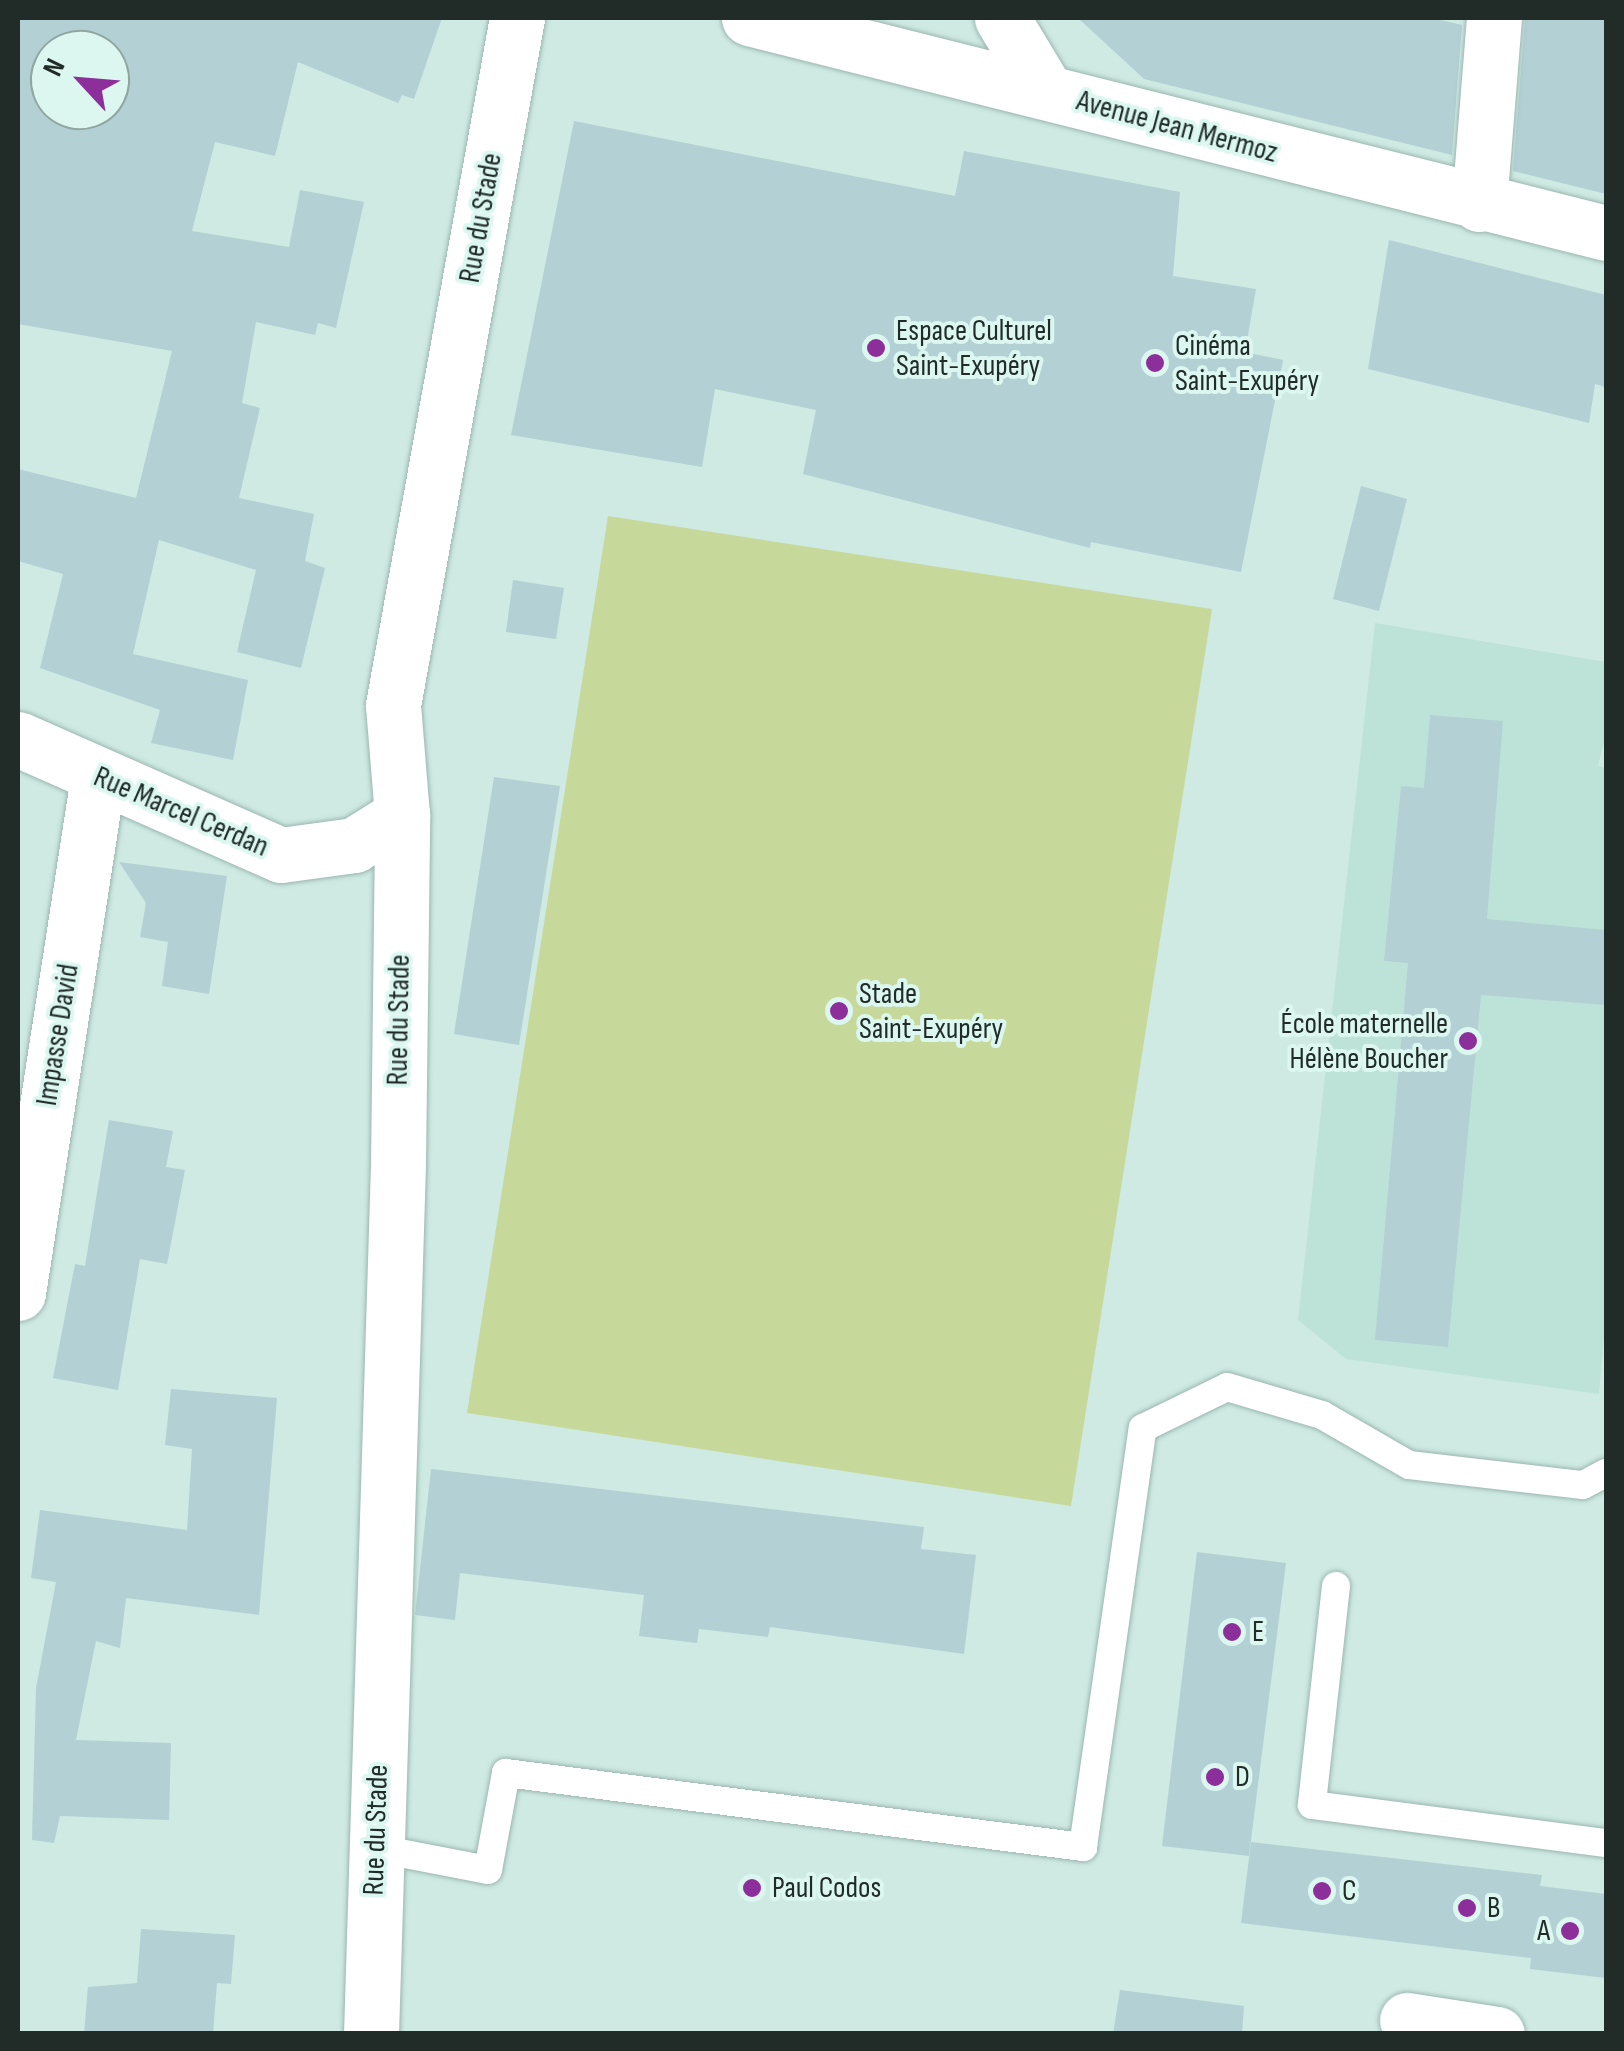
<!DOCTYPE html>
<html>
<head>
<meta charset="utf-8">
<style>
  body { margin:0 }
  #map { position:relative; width:1624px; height:2051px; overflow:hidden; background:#ceeae3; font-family:"Sofia Sans Condensed",sans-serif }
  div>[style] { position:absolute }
  .built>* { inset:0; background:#bde3d9 }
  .green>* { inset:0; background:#c7d89b }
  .building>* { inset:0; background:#b3d0d4 }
  .roads { filter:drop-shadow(0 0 2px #9bb6af) drop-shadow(0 0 2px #9bb6af) }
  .service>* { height:28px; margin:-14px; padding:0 14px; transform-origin:14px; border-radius:14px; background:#fff }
  .minor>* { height:55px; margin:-27.5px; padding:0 27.5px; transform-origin:27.5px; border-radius:27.5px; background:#fff }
  .tertiary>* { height:55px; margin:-27.5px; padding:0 27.5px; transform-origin:27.5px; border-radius:27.5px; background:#fff }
  .dots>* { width:28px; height:28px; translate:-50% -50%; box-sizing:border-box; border:5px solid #dbf7f0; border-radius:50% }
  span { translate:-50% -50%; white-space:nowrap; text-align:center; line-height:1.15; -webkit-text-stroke:8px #dbf7f0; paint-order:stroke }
  .street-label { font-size:30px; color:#212c29 }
  .poi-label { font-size:30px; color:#212c29 }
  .left { translate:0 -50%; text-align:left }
  .right { translate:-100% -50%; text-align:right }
  .frame { position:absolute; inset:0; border:20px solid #212c29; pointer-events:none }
  .north { position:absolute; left:30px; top:30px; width:100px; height:100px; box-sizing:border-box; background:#dbf7f0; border:2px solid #91a6a0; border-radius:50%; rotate:296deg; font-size:28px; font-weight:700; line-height:40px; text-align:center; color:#212c29 }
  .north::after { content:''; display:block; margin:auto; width:35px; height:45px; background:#8c2f9a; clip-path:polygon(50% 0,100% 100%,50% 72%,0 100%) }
</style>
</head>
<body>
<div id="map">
  <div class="built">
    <i style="clip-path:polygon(1375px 623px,1606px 662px,1606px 734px,1598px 766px,1606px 768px,1606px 1314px,1599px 1394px,1346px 1359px,1298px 1320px)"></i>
  </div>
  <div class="green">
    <i style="clip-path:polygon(608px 516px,1212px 609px,1071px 1506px,467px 1413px)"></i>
  </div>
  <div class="building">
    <i style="clip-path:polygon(evenodd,18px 18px,442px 18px,414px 99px,402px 95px,398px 103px,298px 62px,275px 156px,215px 142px,192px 231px,289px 247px,300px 190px,364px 202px,336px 328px,318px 323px,315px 335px,256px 322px,242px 403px,260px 408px,239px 498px,314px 514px,305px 561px,325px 568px,301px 668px,237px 652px,256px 570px,159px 540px,133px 654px,248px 680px,233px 760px,151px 743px,160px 710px,40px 668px,63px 574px,18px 561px,18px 469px,136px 498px,172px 351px,18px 324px,18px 18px,50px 50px,110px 50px,110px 110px,50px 110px,50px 50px)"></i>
    <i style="clip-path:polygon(1078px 18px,1432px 18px,1462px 25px,1452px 155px,1144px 79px)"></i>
    <i style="clip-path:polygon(1525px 18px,1606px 18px,1606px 194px,1513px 171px)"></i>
    <i style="clip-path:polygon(574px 121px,955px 196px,964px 151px,1180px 192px,1173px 276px,1256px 289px,1245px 352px,1283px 360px,1241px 572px,1091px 542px,1090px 548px,803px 474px,816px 410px,715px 389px,702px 467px,511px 435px)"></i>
    <i style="clip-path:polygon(1389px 240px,1606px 295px,1606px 387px,1595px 384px,1589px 423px,1368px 369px)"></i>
    <i style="clip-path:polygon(1361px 486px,1407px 499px,1379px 611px,1333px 599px)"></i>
    <i style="clip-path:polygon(513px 580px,564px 588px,556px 639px,506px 632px)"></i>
    <i style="clip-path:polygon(1430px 715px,1503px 721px,1487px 919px,1606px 930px,1606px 1005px,1481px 995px,1448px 1347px,1375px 1340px,1408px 963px,1384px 961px,1401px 786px,1424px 788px)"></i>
    <i style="clip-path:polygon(494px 777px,560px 786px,519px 1045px,454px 1034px)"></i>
    <i style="clip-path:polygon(119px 862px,227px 876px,209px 994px,162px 986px,168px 942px,140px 937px,146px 903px)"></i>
    <i style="clip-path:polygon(109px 1120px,173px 1131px,166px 1167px,185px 1170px,167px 1264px,140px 1259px,118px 1390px,53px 1378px,75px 1264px,85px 1266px)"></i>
    <i style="clip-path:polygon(171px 1389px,277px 1398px,259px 1615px,126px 1598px,120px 1648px,96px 1641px,76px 1740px,171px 1743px,169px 1820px,60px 1816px,54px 1843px,32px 1840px,36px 1688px,56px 1582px,31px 1578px,40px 1510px,187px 1530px,192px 1449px,165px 1445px)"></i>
    <i style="clip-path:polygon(431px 1469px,924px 1527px,921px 1549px,976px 1555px,964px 1654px,770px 1627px,768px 1637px,699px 1629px,697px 1643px,639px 1636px,644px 1595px,460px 1573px,455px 1620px,415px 1615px)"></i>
    <i style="clip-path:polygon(1197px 1552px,1286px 1563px,1249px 1856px,1162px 1846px)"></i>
    <i style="clip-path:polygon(1251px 1842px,1542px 1875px,1540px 1886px,1606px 1894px,1606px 1978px,1530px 1969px,1531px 1958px,1241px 1923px)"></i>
    <i style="clip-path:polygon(141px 1929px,235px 1935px,231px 1984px,217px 1983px,213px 2034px,84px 2034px,88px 1987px,137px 1983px)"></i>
    <i style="clip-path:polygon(1120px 1990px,1244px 2006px,1242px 2034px,1113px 2034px)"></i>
  </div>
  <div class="roads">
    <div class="service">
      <i style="left:1336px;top:1586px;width:220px;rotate:96.3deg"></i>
      <i style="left:1312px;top:1805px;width:296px;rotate:7.4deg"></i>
      <i style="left:374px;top:1848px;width:116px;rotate:10.9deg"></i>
      <i style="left:488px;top:1870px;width:99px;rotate:-79.5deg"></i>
      <i style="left:506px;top:1773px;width:582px;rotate:7.31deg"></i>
      <i style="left:1083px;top:1847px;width:423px;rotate:-81.9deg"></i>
      <i style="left:1143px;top:1428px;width:93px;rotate:-26deg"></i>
      <i style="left:1227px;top:1387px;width:99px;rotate:16.4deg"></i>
      <i style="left:1322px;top:1415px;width:100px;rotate:29.9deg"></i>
      <i style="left:1409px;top:1465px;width:175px;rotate:6.6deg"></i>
      <i style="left:1583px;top:1485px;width:26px;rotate:-28deg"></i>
    </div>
    <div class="minor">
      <i style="left:1002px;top:18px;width:85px;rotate:58.9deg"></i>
      <i style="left:1479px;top:204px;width:187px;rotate:-85.4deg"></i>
      <i style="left:18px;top:739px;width:287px;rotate:23.8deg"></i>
      <i style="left:281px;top:855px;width:74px;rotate:-7.8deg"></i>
      <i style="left:354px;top:845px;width:57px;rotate:-32deg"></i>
      <i style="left:18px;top:1293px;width:522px;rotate:-81.19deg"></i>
      <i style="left:1407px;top:2020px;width:91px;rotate:8.8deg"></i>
      <i style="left:371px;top:2034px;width:871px;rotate:-88.22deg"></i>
      <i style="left:398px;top:1163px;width:348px;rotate:-89.3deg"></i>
      <i style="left:402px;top:815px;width:110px;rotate:-94.7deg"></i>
      <i style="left:393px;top:705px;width:698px;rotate:-79.77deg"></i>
    </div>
    <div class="tertiary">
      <i style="left:749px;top:18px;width:884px;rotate:14.08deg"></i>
    </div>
  </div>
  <div class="dots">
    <i style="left:876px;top:348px;background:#8c2f9a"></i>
    <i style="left:1155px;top:363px;background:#8c2f9a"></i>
    <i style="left:839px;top:1011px;background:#8c2f9a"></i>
    <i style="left:1468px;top:1041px;background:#8c2f9a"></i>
    <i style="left:1232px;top:1632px;background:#8c2f9a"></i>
    <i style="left:1215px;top:1777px;background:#8c2f9a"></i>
    <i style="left:752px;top:1888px;background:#8c2f9a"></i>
    <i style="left:1322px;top:1891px;background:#8c2f9a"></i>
    <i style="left:1467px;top:1908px;background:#8c2f9a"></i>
    <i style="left:1570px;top:1931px;background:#8c2f9a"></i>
  </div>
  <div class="street-label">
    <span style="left:1177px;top:127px;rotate:15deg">Avenue Jean Mermoz</span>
    <span style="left:481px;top:218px;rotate:-80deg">Rue du Stade</span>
    <span style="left:181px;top:812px;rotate:23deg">Rue Marcel Cerdan</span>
    <span style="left:399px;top:1020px;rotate:-89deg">Rue du Stade</span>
    <span style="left:58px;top:1035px;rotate:-81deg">Impasse David</span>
    <span style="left:376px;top:1830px;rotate:-88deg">Rue du Stade</span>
  </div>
  <div class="poi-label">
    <span class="left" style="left:896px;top:348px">Espace Culturel<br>Saint-Exupéry</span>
    <span class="left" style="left:1175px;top:363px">Cinéma<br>Saint-Exupéry</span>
    <span class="left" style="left:859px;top:1011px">Stade<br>Saint-Exupéry</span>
    <span class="right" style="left:1448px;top:1041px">École maternelle<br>Hélène Boucher</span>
    <span class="left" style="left:1252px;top:1632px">E</span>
    <span class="left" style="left:1235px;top:1777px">D</span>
    <span class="left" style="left:772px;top:1888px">Paul Codos</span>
    <span class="left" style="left:1342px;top:1891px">C</span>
    <span class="left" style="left:1487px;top:1908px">B</span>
    <span class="right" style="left:1550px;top:1931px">A</span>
  </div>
  <div class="frame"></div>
  <div class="north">N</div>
</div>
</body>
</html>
